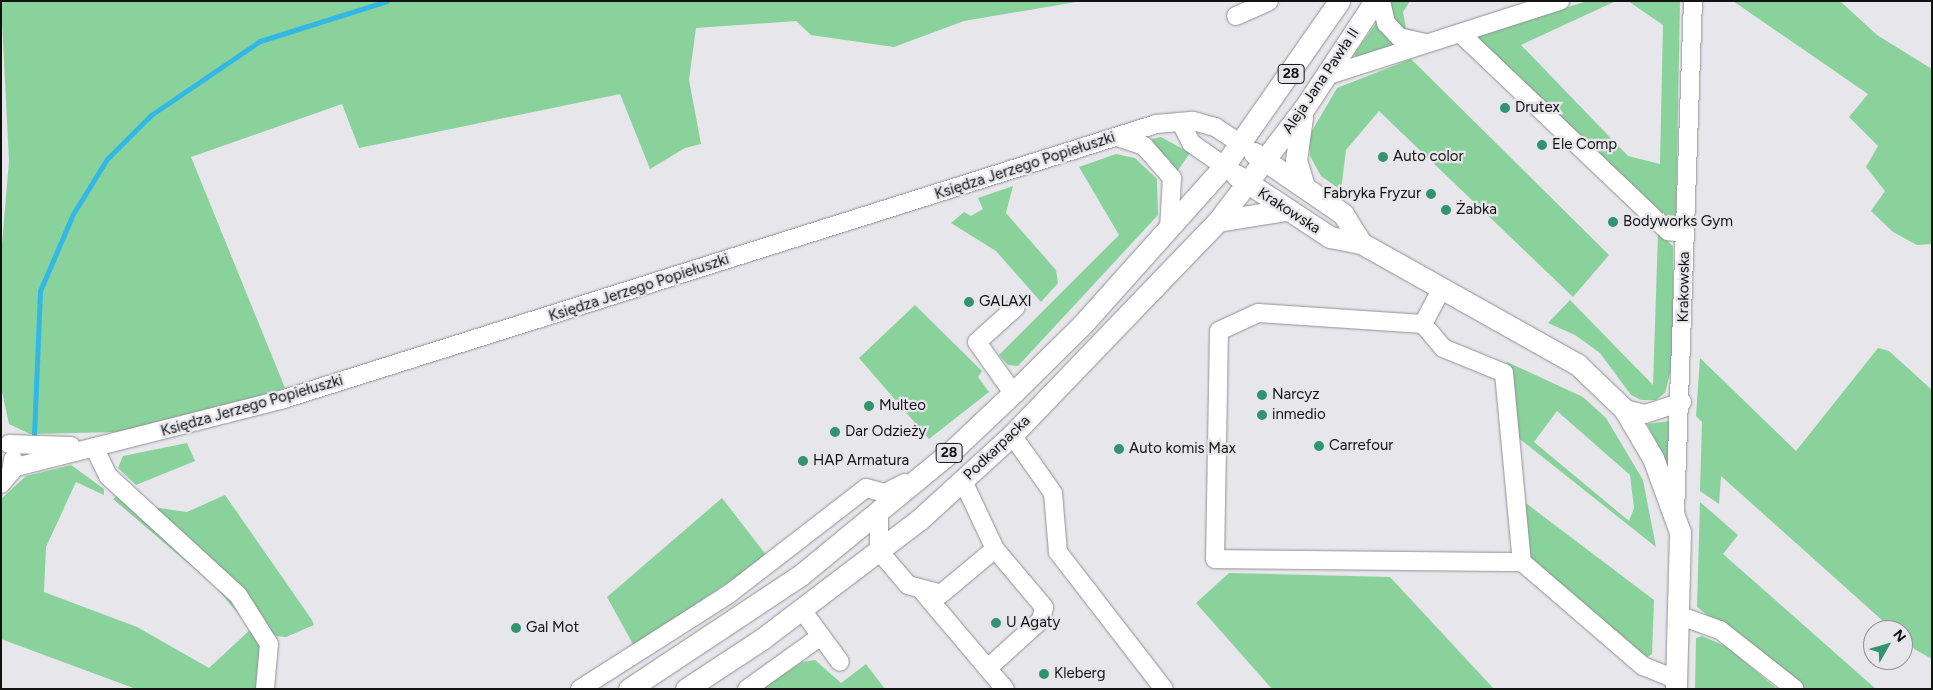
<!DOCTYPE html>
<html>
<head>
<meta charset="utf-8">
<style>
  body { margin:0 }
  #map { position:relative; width:1933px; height:690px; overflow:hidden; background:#e6e6eb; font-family:Figtree,sans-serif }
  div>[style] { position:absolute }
  .green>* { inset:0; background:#8ad29b }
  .stream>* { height:5px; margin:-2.5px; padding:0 2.5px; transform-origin:2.5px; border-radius:2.5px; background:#33b8e5 }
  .roads { filter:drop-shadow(0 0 1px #909095) drop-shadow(0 0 1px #909095) }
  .minor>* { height:18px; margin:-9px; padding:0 9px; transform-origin:9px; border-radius:9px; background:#fff }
  .major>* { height:21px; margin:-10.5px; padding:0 10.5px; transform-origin:10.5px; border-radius:10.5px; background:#fff }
  .dots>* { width:14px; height:14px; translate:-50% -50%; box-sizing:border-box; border:2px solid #e6e6eb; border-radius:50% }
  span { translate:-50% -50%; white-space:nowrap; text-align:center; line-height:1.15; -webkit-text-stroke:4.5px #e6e6eb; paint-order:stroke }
  .shield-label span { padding:1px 4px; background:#e6e6eb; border:1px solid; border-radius:4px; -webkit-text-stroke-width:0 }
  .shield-label { font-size:14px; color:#121213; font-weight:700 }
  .street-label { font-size:15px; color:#121213 }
  .poi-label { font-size:15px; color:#121213 }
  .left { translate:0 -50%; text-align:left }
  .right { translate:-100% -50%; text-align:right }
  .frame { position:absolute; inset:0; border:2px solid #121213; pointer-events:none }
  .north { position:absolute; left:1863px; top:620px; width:50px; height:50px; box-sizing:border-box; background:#e6e6eb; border:1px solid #919195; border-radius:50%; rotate:52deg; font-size:14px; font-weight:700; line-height:20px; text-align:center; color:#121213 }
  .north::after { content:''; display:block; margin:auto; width:18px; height:22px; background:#31946f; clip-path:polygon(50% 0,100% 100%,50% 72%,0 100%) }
</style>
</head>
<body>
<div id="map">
  <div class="green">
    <i style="clip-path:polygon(1px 1px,1082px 1px,964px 21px,894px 47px,811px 35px,796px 21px,696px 28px,689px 80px,701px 144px,685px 148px,650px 169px,620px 94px,359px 148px,342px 104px,191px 157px,285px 388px,193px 417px,118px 432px,30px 434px,9px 424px,1px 387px,1px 256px,9px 161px)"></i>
    <i style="clip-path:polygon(1390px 1px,1410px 1px,1403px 12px,1406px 28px,1426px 34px,1410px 35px,1393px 20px)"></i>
    <i style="clip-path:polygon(1588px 1px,1616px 1px,1521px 45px,1628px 156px,1660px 164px,1663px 25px,1628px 1px,1680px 1px,1676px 216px,1658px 214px,1481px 47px,1477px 34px)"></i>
    <i style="clip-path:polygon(1733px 1px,1840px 1px,1877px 35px,1932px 69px,1932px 244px,1917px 245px,1893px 232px,1871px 211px,1885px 191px,1866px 167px,1878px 146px,1849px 117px,1868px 94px)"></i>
    <i style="clip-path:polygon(1377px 22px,1399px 45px,1355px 57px,1354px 54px)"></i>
    <i style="clip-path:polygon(1411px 59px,1609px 255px,1573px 297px,1379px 111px,1346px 150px,1341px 190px,1321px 176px,1310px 156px,1309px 136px,1337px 88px)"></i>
    <i style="clip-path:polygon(1161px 137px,1190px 153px,1176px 173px,1169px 159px,1153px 145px,1152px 139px)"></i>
    <i style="clip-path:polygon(1116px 154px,1135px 158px,1157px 179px,1158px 215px,1018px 366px,1008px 365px,999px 355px,1119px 235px,1079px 167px)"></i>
    <i style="clip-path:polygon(1013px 186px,1006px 213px,1056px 270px,1058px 283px,1041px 302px,996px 251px,951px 223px,964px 212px,971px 216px,983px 209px,978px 198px)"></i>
    <i style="clip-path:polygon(1658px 233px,1673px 246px,1673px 362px,1665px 393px,1656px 400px,1641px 400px,1631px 395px,1600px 353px,1575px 335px,1548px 323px,1570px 300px,1653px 385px)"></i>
    <i style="clip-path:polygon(915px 305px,982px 371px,978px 377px,989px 392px,929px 439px,859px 358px)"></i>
    <i style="clip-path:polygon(1878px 348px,1889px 351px,1932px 390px,1932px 659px,1916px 650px,1903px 639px,1903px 630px,1893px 630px,1721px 476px,1719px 504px,1700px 491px,1702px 422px,1696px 416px,1700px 358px,1796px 451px)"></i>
    <i style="clip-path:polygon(evenodd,1507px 362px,1583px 397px,1606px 418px,1643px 480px,1656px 547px,1516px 436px,1507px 362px,1557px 411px,1630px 475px,1634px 508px,1629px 521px,1534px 442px,1557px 411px)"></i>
    <i style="clip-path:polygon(1670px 421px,1669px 462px,1667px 463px,1647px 424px)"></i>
    <i style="clip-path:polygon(187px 443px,195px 461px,136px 485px,118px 468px,123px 456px)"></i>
    <i style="clip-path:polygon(71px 465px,104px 489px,104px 495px,76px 482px,46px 547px,44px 592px,137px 627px,209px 668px,251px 629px,215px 586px,113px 499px,119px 494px,236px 600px,263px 645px,262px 689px,136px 689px,1px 639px,1px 499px,26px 476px)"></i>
    <i style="clip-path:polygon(225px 495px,312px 620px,314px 625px,286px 637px,275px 636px,152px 507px,187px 512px)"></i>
    <i style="clip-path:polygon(722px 498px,767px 556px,634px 646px,607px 597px)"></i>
    <i style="clip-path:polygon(1519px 498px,1654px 600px,1652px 654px,1644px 659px,1527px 558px)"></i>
    <i style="clip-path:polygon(1700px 502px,1738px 535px,1723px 554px,1876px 689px,1802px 689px,1697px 607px)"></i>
    <i style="clip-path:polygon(1229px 573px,1390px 577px,1494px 689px,1272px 689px,1196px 603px)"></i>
    <i style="clip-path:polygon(1702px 636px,1727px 647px,1777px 689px,1695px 689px,1696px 638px)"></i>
    <i style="clip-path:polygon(815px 660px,841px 683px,866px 664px,885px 689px,762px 689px,802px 662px)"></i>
  </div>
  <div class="stream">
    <i style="left:34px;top:435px;width:144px;rotate:-87.6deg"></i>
    <i style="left:40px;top:291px;width:84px;rotate:-66.8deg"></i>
    <i style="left:73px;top:214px;width:65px;rotate:-58.3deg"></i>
    <i style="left:107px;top:159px;width:62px;rotate:-45deg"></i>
    <i style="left:151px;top:115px;width:132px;rotate:-34.2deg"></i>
    <i style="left:260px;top:41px;width:133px;rotate:-17.5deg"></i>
  </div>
  <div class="roads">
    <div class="minor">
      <i style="left:1381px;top:1px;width:23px;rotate:77deg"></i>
      <i style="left:1386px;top:23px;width:19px;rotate:47deg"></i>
      <i style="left:1399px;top:37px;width:26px;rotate:13deg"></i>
      <i style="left:1236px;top:16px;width:36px;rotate:-24deg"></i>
      <i style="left:1461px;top:34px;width:286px;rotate:43.6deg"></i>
      <i style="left:1668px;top:231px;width:17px;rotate:7deg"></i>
      <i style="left:1326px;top:76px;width:246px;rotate:-17.8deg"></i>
      <i style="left:1181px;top:123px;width:22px;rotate:63deg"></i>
      <i style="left:1191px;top:143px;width:40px;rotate:34.9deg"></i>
      <i style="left:1117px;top:137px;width:28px;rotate:18deg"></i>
      <i style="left:1144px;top:146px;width:43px;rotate:48.8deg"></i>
      <i style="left:1172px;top:178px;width:51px;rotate:93.4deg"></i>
      <i style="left:1442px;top:288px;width:41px;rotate:117.8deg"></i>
      <i style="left:1423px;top:324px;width:165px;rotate:-176.2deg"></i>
      <i style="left:1258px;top:313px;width:43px;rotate:155.2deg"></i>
      <i style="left:1219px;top:331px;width:228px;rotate:91deg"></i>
      <i style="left:1215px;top:559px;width:307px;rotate:0.6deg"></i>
      <i style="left:1423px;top:324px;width:31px;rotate:50deg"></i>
      <i style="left:1443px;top:348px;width:66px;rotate:22.3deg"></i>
      <i style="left:1504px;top:373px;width:190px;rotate:84.6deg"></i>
      <i style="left:1522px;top:562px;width:160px;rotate:40.7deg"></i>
      <i style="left:1643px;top:666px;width:35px;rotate:22deg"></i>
      <i style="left:1013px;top:393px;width:62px;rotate:-125.2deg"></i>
      <i style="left:977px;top:342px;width:52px;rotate:-41.9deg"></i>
      <i style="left:1624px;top:409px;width:22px;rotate:13deg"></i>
      <i style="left:1645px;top:414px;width:39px;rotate:-18deg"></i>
      <i style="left:1012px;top:435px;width:71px;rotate:54.7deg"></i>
      <i style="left:1053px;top:493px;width:59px;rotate:85.2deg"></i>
      <i style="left:1058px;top:552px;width:173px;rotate:52.3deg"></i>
      <i style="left:9px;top:444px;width:62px;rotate:1.8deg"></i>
      <i style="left:94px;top:447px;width:32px;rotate:64deg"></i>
      <i style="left:108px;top:476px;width:176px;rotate:42.5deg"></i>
      <i style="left:238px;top:595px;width:58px;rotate:57.7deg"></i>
      <i style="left:269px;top:644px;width:45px;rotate:95.1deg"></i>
      <i style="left:12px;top:468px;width:281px;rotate:-14.2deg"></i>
      <i style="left:284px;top:399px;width:914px;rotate:-17.5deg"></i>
      <i style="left:1156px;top:124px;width:37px;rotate:-5deg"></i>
      <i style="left:1193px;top:121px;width:23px;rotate:15deg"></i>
      <i style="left:1215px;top:127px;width:31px;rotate:33deg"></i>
      <i style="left:1px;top:484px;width:16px;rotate:-50deg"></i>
      <i style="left:11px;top:472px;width:13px;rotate:-81deg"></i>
      <i style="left:879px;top:512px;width:39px;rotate:90deg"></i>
      <i style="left:879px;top:551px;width:45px;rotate:49.5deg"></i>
      <i style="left:908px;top:585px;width:34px;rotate:15deg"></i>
      <i style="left:941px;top:594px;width:70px;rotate:-39.8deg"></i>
      <i style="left:995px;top:549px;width:75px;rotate:-115.2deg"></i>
      <i style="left:1675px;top:513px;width:512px;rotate:-87.99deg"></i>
      <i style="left:923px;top:592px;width:127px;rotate:49.8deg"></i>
      <i style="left:802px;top:610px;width:64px;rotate:53.8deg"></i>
      <i style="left:1678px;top:615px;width:45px;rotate:19.7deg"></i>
      <i style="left:1720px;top:630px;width:95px;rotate:38.2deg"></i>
      <i style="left:988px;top:668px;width:72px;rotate:-42.2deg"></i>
      <i style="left:1041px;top:620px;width:13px;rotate:-77deg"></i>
      <i style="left:1044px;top:607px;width:76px;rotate:-130.2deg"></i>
      <i style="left:580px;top:689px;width:177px;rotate:-32.5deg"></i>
      <i style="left:729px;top:594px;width:173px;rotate:-37.7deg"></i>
      <i style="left:866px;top:488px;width:20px;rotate:15deg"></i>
      <i style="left:885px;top:493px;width:22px;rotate:-27deg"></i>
      <i style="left:747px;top:689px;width:91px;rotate:-35.6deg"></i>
    </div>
    <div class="major">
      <i style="left:1302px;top:117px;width:43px;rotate:97.9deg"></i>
      <i style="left:1296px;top:160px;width:28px;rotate:73deg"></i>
      <i style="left:1254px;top:153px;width:108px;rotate:34.4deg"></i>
      <i style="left:1343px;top:214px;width:34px;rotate:58deg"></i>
      <i style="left:1236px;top:175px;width:113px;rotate:33.4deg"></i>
      <i style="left:1330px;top:237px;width:32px;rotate:11deg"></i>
      <i style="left:1361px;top:243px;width:248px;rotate:29.3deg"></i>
      <i style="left:1577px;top:364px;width:65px;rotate:43.8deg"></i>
      <i style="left:1624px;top:409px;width:57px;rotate:59.4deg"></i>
      <i style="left:1653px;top:458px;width:79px;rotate:70deg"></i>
      <i style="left:1680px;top:532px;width:157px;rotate:91.5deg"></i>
      <i style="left:1218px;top:221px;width:69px;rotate:-9.2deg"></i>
      <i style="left:629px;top:689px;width:208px;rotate:-33.6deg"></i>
      <i style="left:802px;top:574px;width:197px;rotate:-39.4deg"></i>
      <i style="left:954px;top:449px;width:81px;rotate:-43.5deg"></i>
      <i style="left:1013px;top:393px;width:97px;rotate:-44.6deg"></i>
      <i style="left:1082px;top:325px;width:213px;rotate:-48.2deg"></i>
      <i style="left:1224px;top:166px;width:201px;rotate:-55.1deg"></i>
      <i style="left:686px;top:689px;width:91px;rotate:-33.3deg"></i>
      <i style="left:762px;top:639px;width:197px;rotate:-37.2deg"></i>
      <i style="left:919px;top:520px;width:126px;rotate:-42.4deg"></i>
      <i style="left:1012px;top:435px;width:297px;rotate:-46.1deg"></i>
      <i style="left:1218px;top:221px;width:143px;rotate:-52.7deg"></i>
      <i style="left:1305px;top:107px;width:127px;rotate:-56.6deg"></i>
    </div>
  </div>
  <div class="dots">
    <i style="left:1505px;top:108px;background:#31946f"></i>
    <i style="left:1542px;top:145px;background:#31946f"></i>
    <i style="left:1383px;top:157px;background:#31946f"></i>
    <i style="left:1431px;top:194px;background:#31946f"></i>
    <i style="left:1446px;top:210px;background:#31946f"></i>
    <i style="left:1613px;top:222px;background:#31946f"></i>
    <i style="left:969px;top:302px;background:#31946f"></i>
    <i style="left:1262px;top:395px;background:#31946f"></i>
    <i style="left:869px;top:406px;background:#31946f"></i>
    <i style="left:1262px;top:415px;background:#31946f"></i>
    <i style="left:835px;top:432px;background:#31946f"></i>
    <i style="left:1319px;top:446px;background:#31946f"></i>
    <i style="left:1119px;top:449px;background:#31946f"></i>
    <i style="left:803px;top:461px;background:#31946f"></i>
    <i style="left:996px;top:623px;background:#31946f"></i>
    <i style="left:516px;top:628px;background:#31946f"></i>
    <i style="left:1044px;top:674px;background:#31946f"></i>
  </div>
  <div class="shield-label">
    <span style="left:1291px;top:74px">28</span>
    <span style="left:949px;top:453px">28</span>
  </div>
  <div class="street-label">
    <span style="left:1321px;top:81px;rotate:-56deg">Aleja Jana Pawła II</span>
    <span style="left:1025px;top:166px;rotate:-18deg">Księdza Jerzego Popiełuszki</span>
    <span style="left:1289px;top:211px;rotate:33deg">Krakowska</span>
    <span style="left:1684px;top:287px;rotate:-89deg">Krakowska</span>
    <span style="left:639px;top:288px;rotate:-18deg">Księdza Jerzego Popiełuszki</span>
    <span style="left:252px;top:406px;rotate:-16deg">Księdza Jerzego Popiełuszki</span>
    <span style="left:997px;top:448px;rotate:-44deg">Podkarpacka</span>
  </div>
  <div class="poi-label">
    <span class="left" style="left:1515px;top:108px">Drutex</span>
    <span class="left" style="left:1552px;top:145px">Ele Comp</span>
    <span class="left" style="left:1393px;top:157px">Auto color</span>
    <span class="right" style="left:1421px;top:194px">Fabryka Fryzur</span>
    <span class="left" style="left:1456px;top:210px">Żabka</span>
    <span class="left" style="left:1623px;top:222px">Bodyworks Gym</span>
    <span class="left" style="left:979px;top:302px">GALAXI</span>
    <span class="left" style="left:1272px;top:395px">Narcyz</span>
    <span class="left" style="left:879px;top:406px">Multeo</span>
    <span class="left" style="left:1272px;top:415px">inmedio</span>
    <span class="left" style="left:845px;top:432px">Dar Odzieży</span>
    <span class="left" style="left:1329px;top:446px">Carrefour</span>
    <span class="left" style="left:1129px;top:449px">Auto komis Max</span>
    <span class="left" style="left:813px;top:461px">HAP Armatura</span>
    <span class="left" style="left:1006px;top:623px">U Agaty</span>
    <span class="left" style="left:526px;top:628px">Gal Mot</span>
    <span class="left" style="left:1054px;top:674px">Kleberg</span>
  </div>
  <div class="frame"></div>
  <div class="north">N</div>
</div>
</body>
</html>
